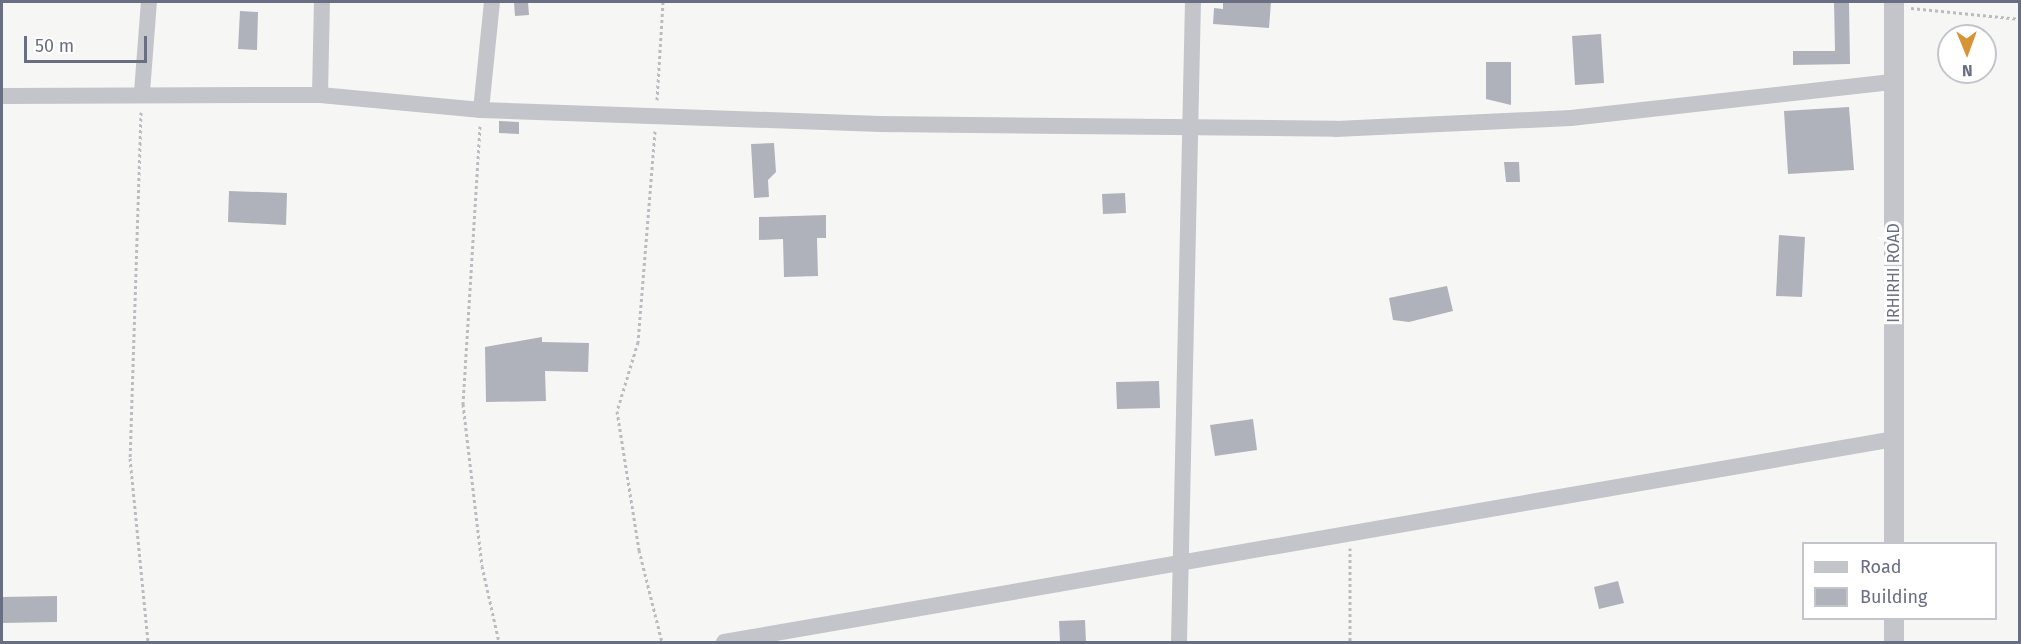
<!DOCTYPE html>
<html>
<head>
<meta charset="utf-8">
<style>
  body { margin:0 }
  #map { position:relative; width:2021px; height:644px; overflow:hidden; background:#f6f7f5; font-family:"Fira Sans",sans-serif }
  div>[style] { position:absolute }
  .building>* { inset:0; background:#afb2ba }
  .path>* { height:3px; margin-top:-1.5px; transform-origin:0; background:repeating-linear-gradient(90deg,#bbbcc0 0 3px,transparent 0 6px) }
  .minor>* { height:16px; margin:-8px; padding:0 8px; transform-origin:8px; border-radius:8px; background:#c3c5ca }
  .tertiary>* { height:20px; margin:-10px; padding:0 10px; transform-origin:10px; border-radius:10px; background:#c3c5ca }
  span { translate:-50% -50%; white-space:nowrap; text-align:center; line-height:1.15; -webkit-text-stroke:6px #fff; paint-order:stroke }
  .street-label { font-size:16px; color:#696e83 }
  .frame { position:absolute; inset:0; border:3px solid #696e83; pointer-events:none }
  .legend { position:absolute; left:1802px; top:542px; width:195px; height:78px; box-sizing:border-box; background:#fff; border:2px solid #c3c5cd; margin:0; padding:8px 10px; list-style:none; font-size:18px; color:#696e83 }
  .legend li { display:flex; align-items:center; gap:12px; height:30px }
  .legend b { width:30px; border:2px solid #c3c5cd }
  .north { position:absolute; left:1937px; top:24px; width:60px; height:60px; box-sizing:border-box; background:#fff; border:2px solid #c3c5cd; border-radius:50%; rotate:179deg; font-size:16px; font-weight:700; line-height:24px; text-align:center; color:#696e83 }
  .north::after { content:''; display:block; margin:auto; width:21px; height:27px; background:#d69436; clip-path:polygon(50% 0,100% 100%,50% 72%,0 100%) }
  .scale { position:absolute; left:24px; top:36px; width:123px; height:27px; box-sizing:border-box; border:3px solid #696e83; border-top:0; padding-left:8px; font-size:18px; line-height:21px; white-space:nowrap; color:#696e83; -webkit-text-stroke:4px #fff; paint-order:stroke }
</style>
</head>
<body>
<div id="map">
  <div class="building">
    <i style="clip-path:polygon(514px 2px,528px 2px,529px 15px,515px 16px)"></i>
    <i style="clip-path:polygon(1223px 2px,1271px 2px,1269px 28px,1213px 24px,1214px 8px,1223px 9px)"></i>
    <i style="clip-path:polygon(1834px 2px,1849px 2px,1850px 64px,1793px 65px,1793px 51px,1835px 51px)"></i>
    <i style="clip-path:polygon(240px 11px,258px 12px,257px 50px,238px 49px)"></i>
    <i style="clip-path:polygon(1601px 34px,1604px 83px,1575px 85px,1572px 36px)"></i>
    <i style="clip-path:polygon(1486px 62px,1511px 62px,1511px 105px,1486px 99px)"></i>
    <i style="clip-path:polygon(1849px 107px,1854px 170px,1788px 174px,1784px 111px)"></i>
    <i style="clip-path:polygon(499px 121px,519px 122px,519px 134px,499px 133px)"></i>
    <i style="clip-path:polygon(774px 143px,776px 172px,768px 180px,769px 197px,754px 198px,751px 144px)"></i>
    <i style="clip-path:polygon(1504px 162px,1519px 162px,1520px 182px,1506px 182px)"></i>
    <i style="clip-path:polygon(229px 191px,287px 193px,286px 225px,228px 222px)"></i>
    <i style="clip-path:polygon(1125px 193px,1126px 213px,1103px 214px,1102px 194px)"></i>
    <i style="clip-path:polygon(826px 215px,826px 238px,817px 238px,818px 276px,784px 277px,783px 239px,759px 240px,759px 217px)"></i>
    <i style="clip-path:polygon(1779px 235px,1805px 237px,1802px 297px,1776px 296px)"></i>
    <i style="clip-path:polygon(1447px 286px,1453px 311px,1409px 322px,1393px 320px,1389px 298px)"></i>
    <i style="clip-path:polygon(542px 337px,542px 342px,589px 343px,588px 372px,545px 371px,546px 401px,486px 402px,485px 347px)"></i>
    <i style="clip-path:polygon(1159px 381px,1160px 408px,1117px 409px,1116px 382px)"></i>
    <i style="clip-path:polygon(1253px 419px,1257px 450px,1215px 456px,1210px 425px)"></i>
    <i style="clip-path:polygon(1618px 581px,1624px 603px,1599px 609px,1594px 587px)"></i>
    <i style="clip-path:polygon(57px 596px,57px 622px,2px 623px,2px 597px)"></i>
    <i style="clip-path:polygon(1085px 620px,1086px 642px,1060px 642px,1059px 621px)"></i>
  </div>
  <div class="path">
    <i style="left:1911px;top:8px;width:110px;rotate:5.8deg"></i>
    <i style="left:657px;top:100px;width:98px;rotate:-86.5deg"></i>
    <i style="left:141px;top:112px;width:346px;rotate:91.8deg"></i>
    <i style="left:130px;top:458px;width:185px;rotate:84.4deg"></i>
    <i style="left:480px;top:126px;width:279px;rotate:93.5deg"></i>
    <i style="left:463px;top:404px;width:163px;rotate:83.3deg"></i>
    <i style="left:482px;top:566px;width:78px;rotate:77.4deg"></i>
    <i style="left:655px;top:131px;width:212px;rotate:94.6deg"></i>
    <i style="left:638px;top:342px;width:72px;rotate:106.9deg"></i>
    <i style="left:617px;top:411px;width:141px;rotate:81deg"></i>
    <i style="left:639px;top:550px;width:95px;rotate:76deg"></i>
    <i style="left:1350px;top:548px;width:94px;rotate:90deg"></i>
  </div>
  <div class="minor">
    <i style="left:142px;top:92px;width:90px;rotate:-85.6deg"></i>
    <i style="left:320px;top:95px;width:93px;rotate:-88.8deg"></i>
    <i style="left:2px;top:96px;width:318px;rotate:-0.2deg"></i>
    <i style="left:320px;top:95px;width:162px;rotate:5.3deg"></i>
    <i style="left:481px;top:110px;width:399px;rotate:2deg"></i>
    <i style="left:880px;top:124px;width:456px;rotate:0.6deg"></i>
    <i style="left:1336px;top:129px;width:235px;rotate:-2.7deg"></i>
    <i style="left:1571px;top:118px;width:325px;rotate:-6.4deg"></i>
    <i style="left:481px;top:110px;width:109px;rotate:-84.2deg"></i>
    <i style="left:724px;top:642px;width:1187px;rotate:-9.84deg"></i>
    <i style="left:1179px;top:642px;width:640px;rotate:-88.75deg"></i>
  </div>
  <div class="tertiary">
    <i style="left:1894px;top:544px;width:542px;rotate:-90deg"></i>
    <i style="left:1894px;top:642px;width:24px;rotate:-90deg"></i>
  </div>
  <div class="street-label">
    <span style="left:1894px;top:273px;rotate:-90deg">IRHIRHI ROAD</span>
  </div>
  <div class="frame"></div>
  <ul class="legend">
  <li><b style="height:8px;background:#c3c5ca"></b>Road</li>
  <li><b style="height:16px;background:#afb2ba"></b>Building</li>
  </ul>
  <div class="north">N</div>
  <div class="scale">50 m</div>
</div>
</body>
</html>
